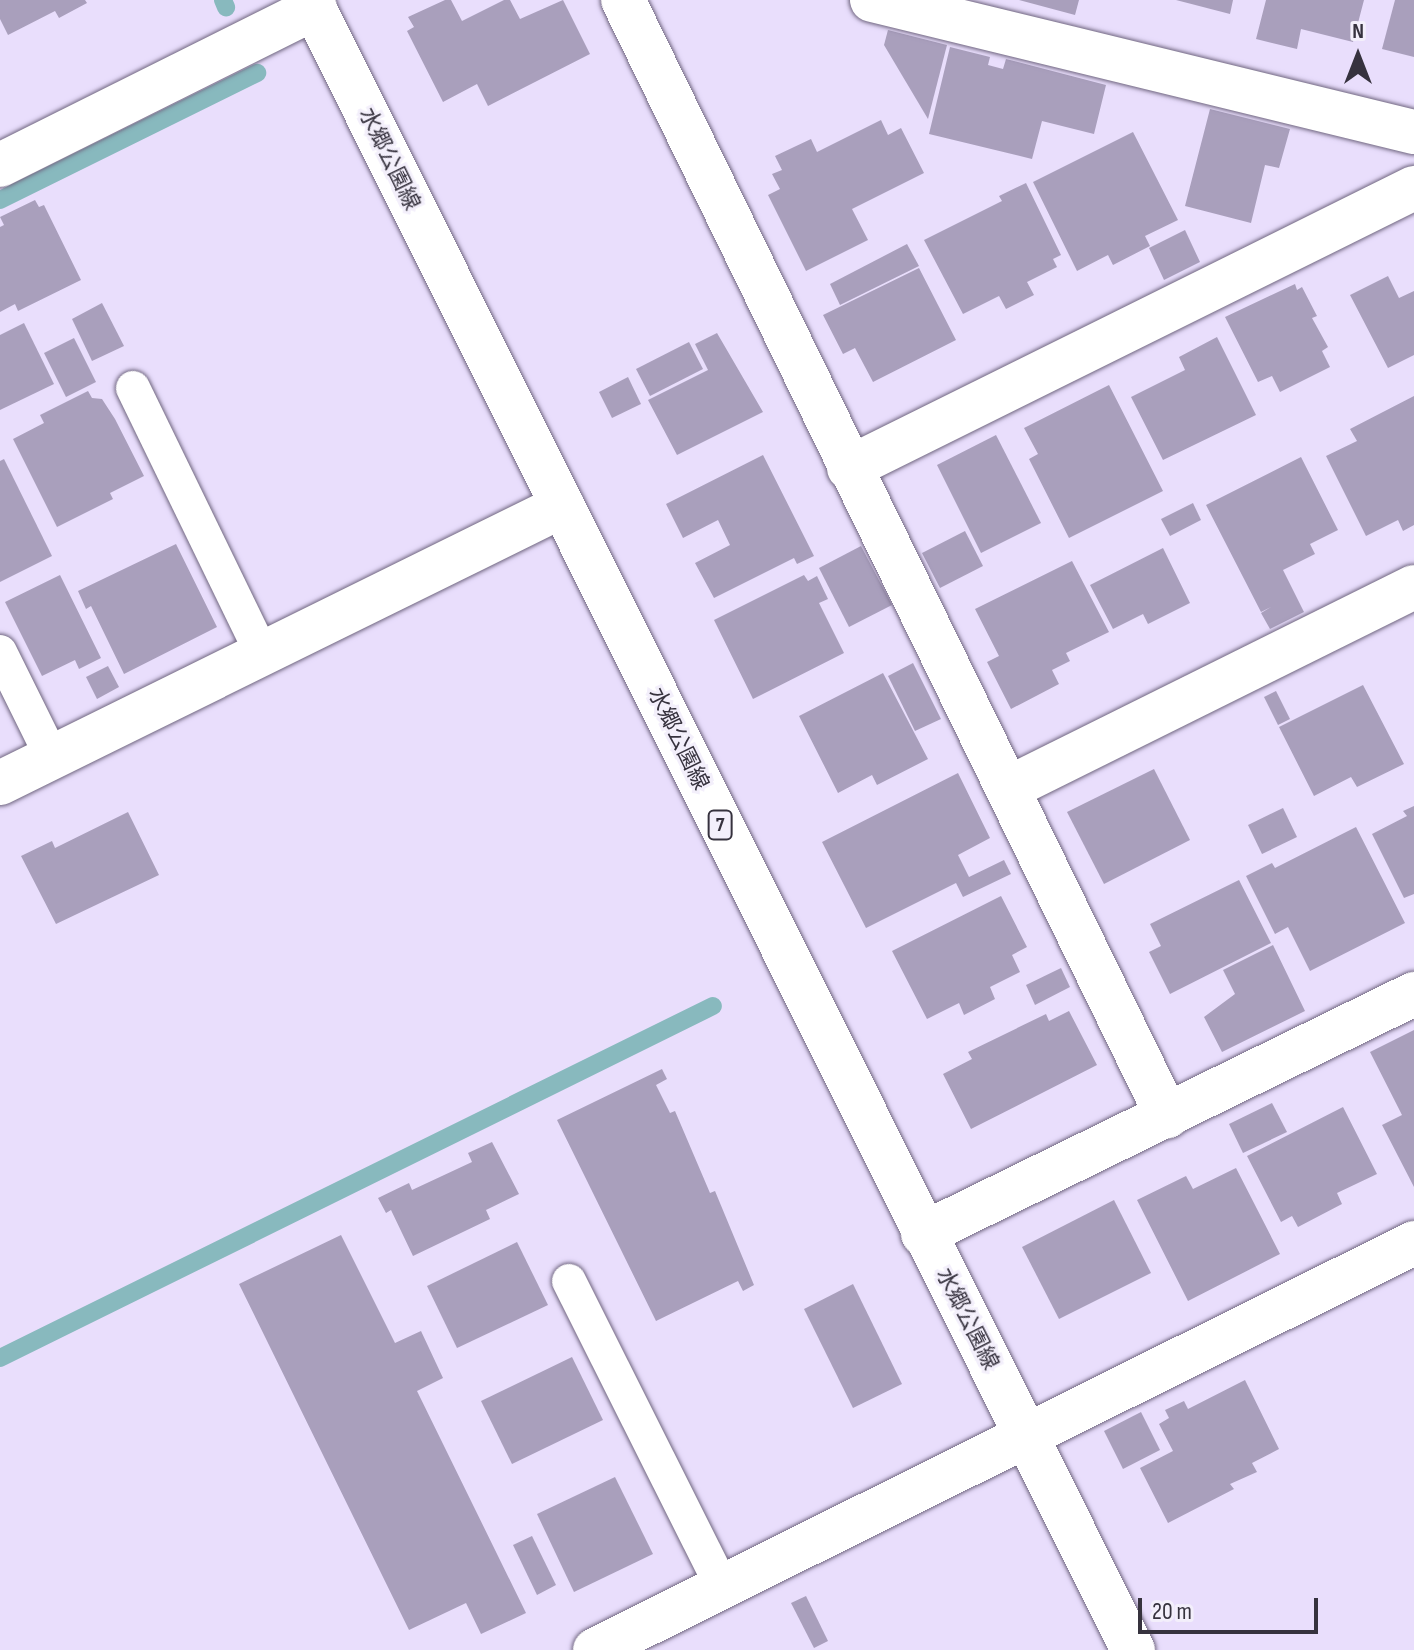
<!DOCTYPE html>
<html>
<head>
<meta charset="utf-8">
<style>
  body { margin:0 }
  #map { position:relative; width:1414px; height:1650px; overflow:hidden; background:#e9defc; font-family:"Sofia Sans Condensed","Noto Sans JP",sans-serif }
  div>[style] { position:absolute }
  .stream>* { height:18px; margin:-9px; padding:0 9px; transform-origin:9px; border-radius:9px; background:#88b9be }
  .building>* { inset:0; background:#a99fbc }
  .roads { filter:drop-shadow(0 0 2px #706680) drop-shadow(0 0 2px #706680) }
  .lane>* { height:34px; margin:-17px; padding:0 17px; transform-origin:17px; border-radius:17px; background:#fff }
  .street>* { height:44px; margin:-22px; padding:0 22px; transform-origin:22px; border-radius:22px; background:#fff }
  .primary>* { height:44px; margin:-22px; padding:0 22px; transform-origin:22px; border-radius:22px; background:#fff }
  span { translate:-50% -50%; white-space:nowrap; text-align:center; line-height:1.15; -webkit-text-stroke:6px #f3effb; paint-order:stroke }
  .shield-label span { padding:2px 6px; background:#f3effb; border:2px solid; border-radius:6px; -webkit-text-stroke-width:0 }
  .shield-label { font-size:20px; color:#36323e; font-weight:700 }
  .street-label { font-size:22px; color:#36323e }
  .north { position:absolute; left:1318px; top:16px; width:80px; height:80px; -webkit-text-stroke:6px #f3effb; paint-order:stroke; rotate:0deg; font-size:22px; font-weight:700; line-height:32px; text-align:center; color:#36323e }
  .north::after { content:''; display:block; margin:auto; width:28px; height:36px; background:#36323e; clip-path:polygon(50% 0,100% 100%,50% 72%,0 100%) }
  .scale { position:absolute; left:1138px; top:1598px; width:180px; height:36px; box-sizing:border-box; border:4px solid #36323e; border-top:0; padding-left:10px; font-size:24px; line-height:28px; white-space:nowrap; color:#36323e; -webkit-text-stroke:6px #f3effb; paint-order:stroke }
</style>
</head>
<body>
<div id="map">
  <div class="stream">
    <i style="left:223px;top:0;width:8px;rotate:67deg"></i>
    <i style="left:0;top:200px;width:287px;rotate:-26.3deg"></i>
    <i style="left:0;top:1358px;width:795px;rotate:-26.28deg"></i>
  </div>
  <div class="building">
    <i style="clip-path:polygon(0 0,85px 0,87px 3px,59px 18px,55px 11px,8px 35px,0 19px)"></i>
    <i style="clip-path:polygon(445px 0,451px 0,462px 21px,504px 0,510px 0,520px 19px,563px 0,590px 54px,488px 106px,477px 84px,443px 102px,407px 31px,414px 27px,408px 17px)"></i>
    <i style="clip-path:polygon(1019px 0,1079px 0,1075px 15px)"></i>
    <i style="clip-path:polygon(1176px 0,1233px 0,1230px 14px)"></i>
    <i style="clip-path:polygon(1266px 0,1364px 0,1353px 42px,1301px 29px,1297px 49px,1256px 39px)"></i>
    <i style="clip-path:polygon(1395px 0,1414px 0,1414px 57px,1382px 49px)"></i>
    <i style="clip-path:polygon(888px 30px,947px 45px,928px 119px,884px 45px)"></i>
    <i style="clip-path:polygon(950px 47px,990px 57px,988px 65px,1003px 69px,1006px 59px,1106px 85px,1094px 134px,1042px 121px,1032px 159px,929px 134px)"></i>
    <i style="clip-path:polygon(1210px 109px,1290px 129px,1279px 168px,1265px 165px,1251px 223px,1185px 206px)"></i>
    <i style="clip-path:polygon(881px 120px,888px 135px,901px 128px,924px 173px,852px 209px,868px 240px,806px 271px,768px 195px,780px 189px,772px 174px,782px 170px,775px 156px,811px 139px,817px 152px)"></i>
    <i style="clip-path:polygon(1133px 132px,1178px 220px,1145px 236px,1150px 246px,1113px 265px,1108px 255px,1077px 271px,1033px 182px)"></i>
    <i style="clip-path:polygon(1026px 183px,1061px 255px,1053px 259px,1057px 267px,1027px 282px,1034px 295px,1006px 309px,999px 296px,963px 314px,924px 240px,1002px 201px,999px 196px)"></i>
    <i style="clip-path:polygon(35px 200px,39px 207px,44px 205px,81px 280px,18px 311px,15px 304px,0 312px,0 227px,4px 225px,0 217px)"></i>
    <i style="clip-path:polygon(1185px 230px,1200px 262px,1164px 280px,1149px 248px)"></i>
    <i style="clip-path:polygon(907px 244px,919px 266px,840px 305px,830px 284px)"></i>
    <i style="clip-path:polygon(919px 268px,956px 340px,873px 382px,855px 348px,843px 354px,823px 315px)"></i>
    <i style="clip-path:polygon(1388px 276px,1399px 298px,1414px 291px,1414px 355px,1388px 368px,1350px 295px)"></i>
    <i style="clip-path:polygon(1295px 284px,1297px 290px,1302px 287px,1317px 316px,1312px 318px,1328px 347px,1322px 351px,1330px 367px,1280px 392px,1272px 376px,1258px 382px,1225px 317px)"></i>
    <i style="clip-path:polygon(102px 303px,124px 346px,92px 361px,72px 319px)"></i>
    <i style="clip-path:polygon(24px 323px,54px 384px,0 410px,0 335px)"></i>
    <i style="clip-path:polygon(717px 333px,763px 412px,677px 455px,648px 400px,708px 370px,695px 344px)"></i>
    <i style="clip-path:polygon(1217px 337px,1256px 415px,1163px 460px,1131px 397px,1185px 370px,1179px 357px)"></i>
    <i style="clip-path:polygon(74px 338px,96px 382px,66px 397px,44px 353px)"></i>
    <i style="clip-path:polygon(689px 342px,703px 369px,650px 396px,636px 369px)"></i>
    <i style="clip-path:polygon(628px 377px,641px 404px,612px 418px,599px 392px)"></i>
    <i style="clip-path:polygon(1109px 385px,1163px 491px,1069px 538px,1029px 459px,1038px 454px,1024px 428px)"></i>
    <i style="clip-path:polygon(88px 391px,92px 398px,102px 399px,115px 419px,144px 476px,110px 493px,113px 499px,57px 527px,13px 439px,44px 423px,40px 415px)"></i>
    <i style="clip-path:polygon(1414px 396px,1414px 525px,1403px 531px,1398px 520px,1366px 536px,1326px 456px,1357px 441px,1350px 429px)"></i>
    <i style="clip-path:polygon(996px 435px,1041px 523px,981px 553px,937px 465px)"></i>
    <i style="clip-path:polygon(763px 455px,814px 556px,797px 564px,794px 558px,714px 598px,695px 563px,730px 545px,718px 520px,683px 538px,666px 504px)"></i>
    <i style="clip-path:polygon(1301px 457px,1338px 530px,1310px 544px,1315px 554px,1283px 570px,1304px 612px,1270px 629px,1261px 613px,1271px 607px,1261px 612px,1206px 505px)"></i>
    <i style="clip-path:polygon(4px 459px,52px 556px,0 582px,0 461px)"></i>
    <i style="clip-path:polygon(1193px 503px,1201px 520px,1170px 536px,1161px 519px)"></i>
    <i style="clip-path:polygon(965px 531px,983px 566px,940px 588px,922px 553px)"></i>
    <i style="clip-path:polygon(176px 544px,217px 627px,124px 674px,91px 606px,86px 609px,78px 591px)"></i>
    <i style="clip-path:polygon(861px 546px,892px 605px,849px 627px,819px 568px)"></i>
    <i style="clip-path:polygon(1163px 548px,1190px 603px,1148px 624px,1143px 614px,1113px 629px,1090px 585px)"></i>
    <i style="clip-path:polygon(1072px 561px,1109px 632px,1066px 653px,1070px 661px,1052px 670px,1059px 684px,1011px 709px,987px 662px,999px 656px,975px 609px)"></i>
    <i style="clip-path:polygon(60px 575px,101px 658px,79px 669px,75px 660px,42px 676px,5px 602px)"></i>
    <i style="clip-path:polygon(804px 575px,808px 581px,817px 576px,828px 599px,819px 603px,844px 653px,753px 699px,714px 620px)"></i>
    <i style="clip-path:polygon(913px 663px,941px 719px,915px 731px,888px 676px)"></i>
    <i style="clip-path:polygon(108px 666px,119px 687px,97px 699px,86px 677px)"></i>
    <i style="clip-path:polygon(883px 673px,928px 759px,877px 785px,872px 775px,838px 793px,799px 716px)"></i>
    <i style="clip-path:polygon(1363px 685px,1404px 764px,1357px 787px,1351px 777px,1314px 796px,1279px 727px)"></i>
    <i style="clip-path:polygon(1276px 691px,1290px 719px,1278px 725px,1264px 697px)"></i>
    <i style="clip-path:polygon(1154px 769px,1190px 840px,1104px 884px,1067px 812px)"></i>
    <i style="clip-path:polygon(958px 773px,990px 838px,958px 855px,969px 877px,1004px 860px,1011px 874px,963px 897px,956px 883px,866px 928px,822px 842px)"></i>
    <i style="clip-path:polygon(1414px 806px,1414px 894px,1404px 898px,1372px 834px,1407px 816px,1403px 811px)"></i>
    <i style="clip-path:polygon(1283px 808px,1297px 837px,1262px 854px,1248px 825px)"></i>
    <i style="clip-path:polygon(128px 812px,159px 875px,56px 924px,21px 856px,52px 841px,55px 848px)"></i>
    <i style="clip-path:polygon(1356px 827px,1405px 923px,1310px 971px,1288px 927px,1275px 934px,1246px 876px,1272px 863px,1275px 868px)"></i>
    <i style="clip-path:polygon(1239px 880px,1271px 943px,1170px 994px,1149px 952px,1161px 946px,1150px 924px)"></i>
    <i style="clip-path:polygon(1001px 896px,1027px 947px,1012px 955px,1020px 972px,990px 987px,995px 999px,964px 1015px,959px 1003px,927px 1019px,892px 951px)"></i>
    <i style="clip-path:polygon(1273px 945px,1305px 1011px,1222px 1052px,1204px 1017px,1235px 994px,1223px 970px)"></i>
    <i style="clip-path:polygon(1061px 968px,1070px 987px,1035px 1005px,1026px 985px)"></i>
    <i style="clip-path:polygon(1069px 1011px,1097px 1065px,971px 1129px,943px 1074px,972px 1059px,968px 1052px,1046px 1014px,1049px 1021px)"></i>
    <i style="clip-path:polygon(1414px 1030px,1414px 1187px,1382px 1125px,1402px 1115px,1370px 1052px)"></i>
    <i style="clip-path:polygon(662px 1069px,667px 1079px,656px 1085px,670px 1113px,675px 1111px,710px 1193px,715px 1191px,754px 1285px,743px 1291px,738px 1281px,656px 1321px,557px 1120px)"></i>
    <i style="clip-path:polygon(1272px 1103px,1287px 1132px,1243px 1153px,1229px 1124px)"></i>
    <i style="clip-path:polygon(1343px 1107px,1377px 1174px,1337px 1193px,1342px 1204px,1298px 1227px,1292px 1216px,1281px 1222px,1247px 1156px)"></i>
    <i style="clip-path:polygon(492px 1142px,519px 1194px,486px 1210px,490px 1219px,413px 1256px,391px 1210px,386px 1213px,378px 1198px,409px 1183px,412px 1190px,472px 1162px,468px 1153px)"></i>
    <i style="clip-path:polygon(1236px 1168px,1280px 1254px,1188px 1301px,1137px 1200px,1186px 1176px,1193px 1189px)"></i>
    <i style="clip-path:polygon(1114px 1200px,1151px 1273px,1059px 1319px,1022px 1247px)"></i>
    <i style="clip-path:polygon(341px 1235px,395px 1343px,421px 1331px,443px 1378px,417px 1391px,526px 1613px,481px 1634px,466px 1603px,409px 1630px,239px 1284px)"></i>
    <i style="clip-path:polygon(517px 1242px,548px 1305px,457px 1348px,427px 1286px)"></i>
    <i style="clip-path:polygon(853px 1284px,902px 1384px,853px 1408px,804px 1309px)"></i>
    <i style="clip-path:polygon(572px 1357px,603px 1420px,512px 1464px,481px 1401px)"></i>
    <i style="clip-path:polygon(1245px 1380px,1279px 1449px,1252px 1463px,1257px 1472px,1230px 1484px,1234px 1489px,1168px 1523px,1140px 1468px,1173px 1451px,1159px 1424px,1169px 1418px,1165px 1410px,1184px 1401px,1188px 1409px)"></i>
    <i style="clip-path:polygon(1141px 1412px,1160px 1450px,1123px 1469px,1104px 1431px)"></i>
    <i style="clip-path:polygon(615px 1477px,653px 1554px,574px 1592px,537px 1514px)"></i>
    <i style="clip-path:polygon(532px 1536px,556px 1585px,537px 1595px,513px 1545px)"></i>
    <i style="clip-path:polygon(806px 1596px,828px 1641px,814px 1648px,791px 1603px)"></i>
  </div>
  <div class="roads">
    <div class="lane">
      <i style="left:133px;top:388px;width:296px;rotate:64.1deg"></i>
      <i style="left:0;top:652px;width:117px;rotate:63.7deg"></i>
      <i style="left:569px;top:1281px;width:342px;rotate:63.4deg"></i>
    </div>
    <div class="street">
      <i style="left:623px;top:0;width:1242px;rotate:64.01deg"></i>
      <i style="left:872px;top:0;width:558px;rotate:13.69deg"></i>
      <i style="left:0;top:165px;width:352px;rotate:-26.5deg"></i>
      <i style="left:849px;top:468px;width:631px;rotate:-26.36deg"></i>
      <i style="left:0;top:783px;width:627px;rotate:-26.24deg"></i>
      <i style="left:1009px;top:788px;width:452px;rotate:-26.4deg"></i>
      <i style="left:923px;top:1234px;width:547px;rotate:-26.05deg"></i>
      <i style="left:595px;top:1650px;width:915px;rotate:-26.42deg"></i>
    </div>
    <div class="primary">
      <i style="left:310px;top:0;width:1844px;rotate:63.49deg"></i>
    </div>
  </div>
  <div class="shield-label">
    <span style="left:720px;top:825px">7</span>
  </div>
  <div class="street-label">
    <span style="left:389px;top:159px;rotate:64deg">水郷公園線</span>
    <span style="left:678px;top:739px;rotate:64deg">水郷公園線</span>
    <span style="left:967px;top:1319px;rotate:63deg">水郷公園線</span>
  </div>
  <div class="north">N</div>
  <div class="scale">20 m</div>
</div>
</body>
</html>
